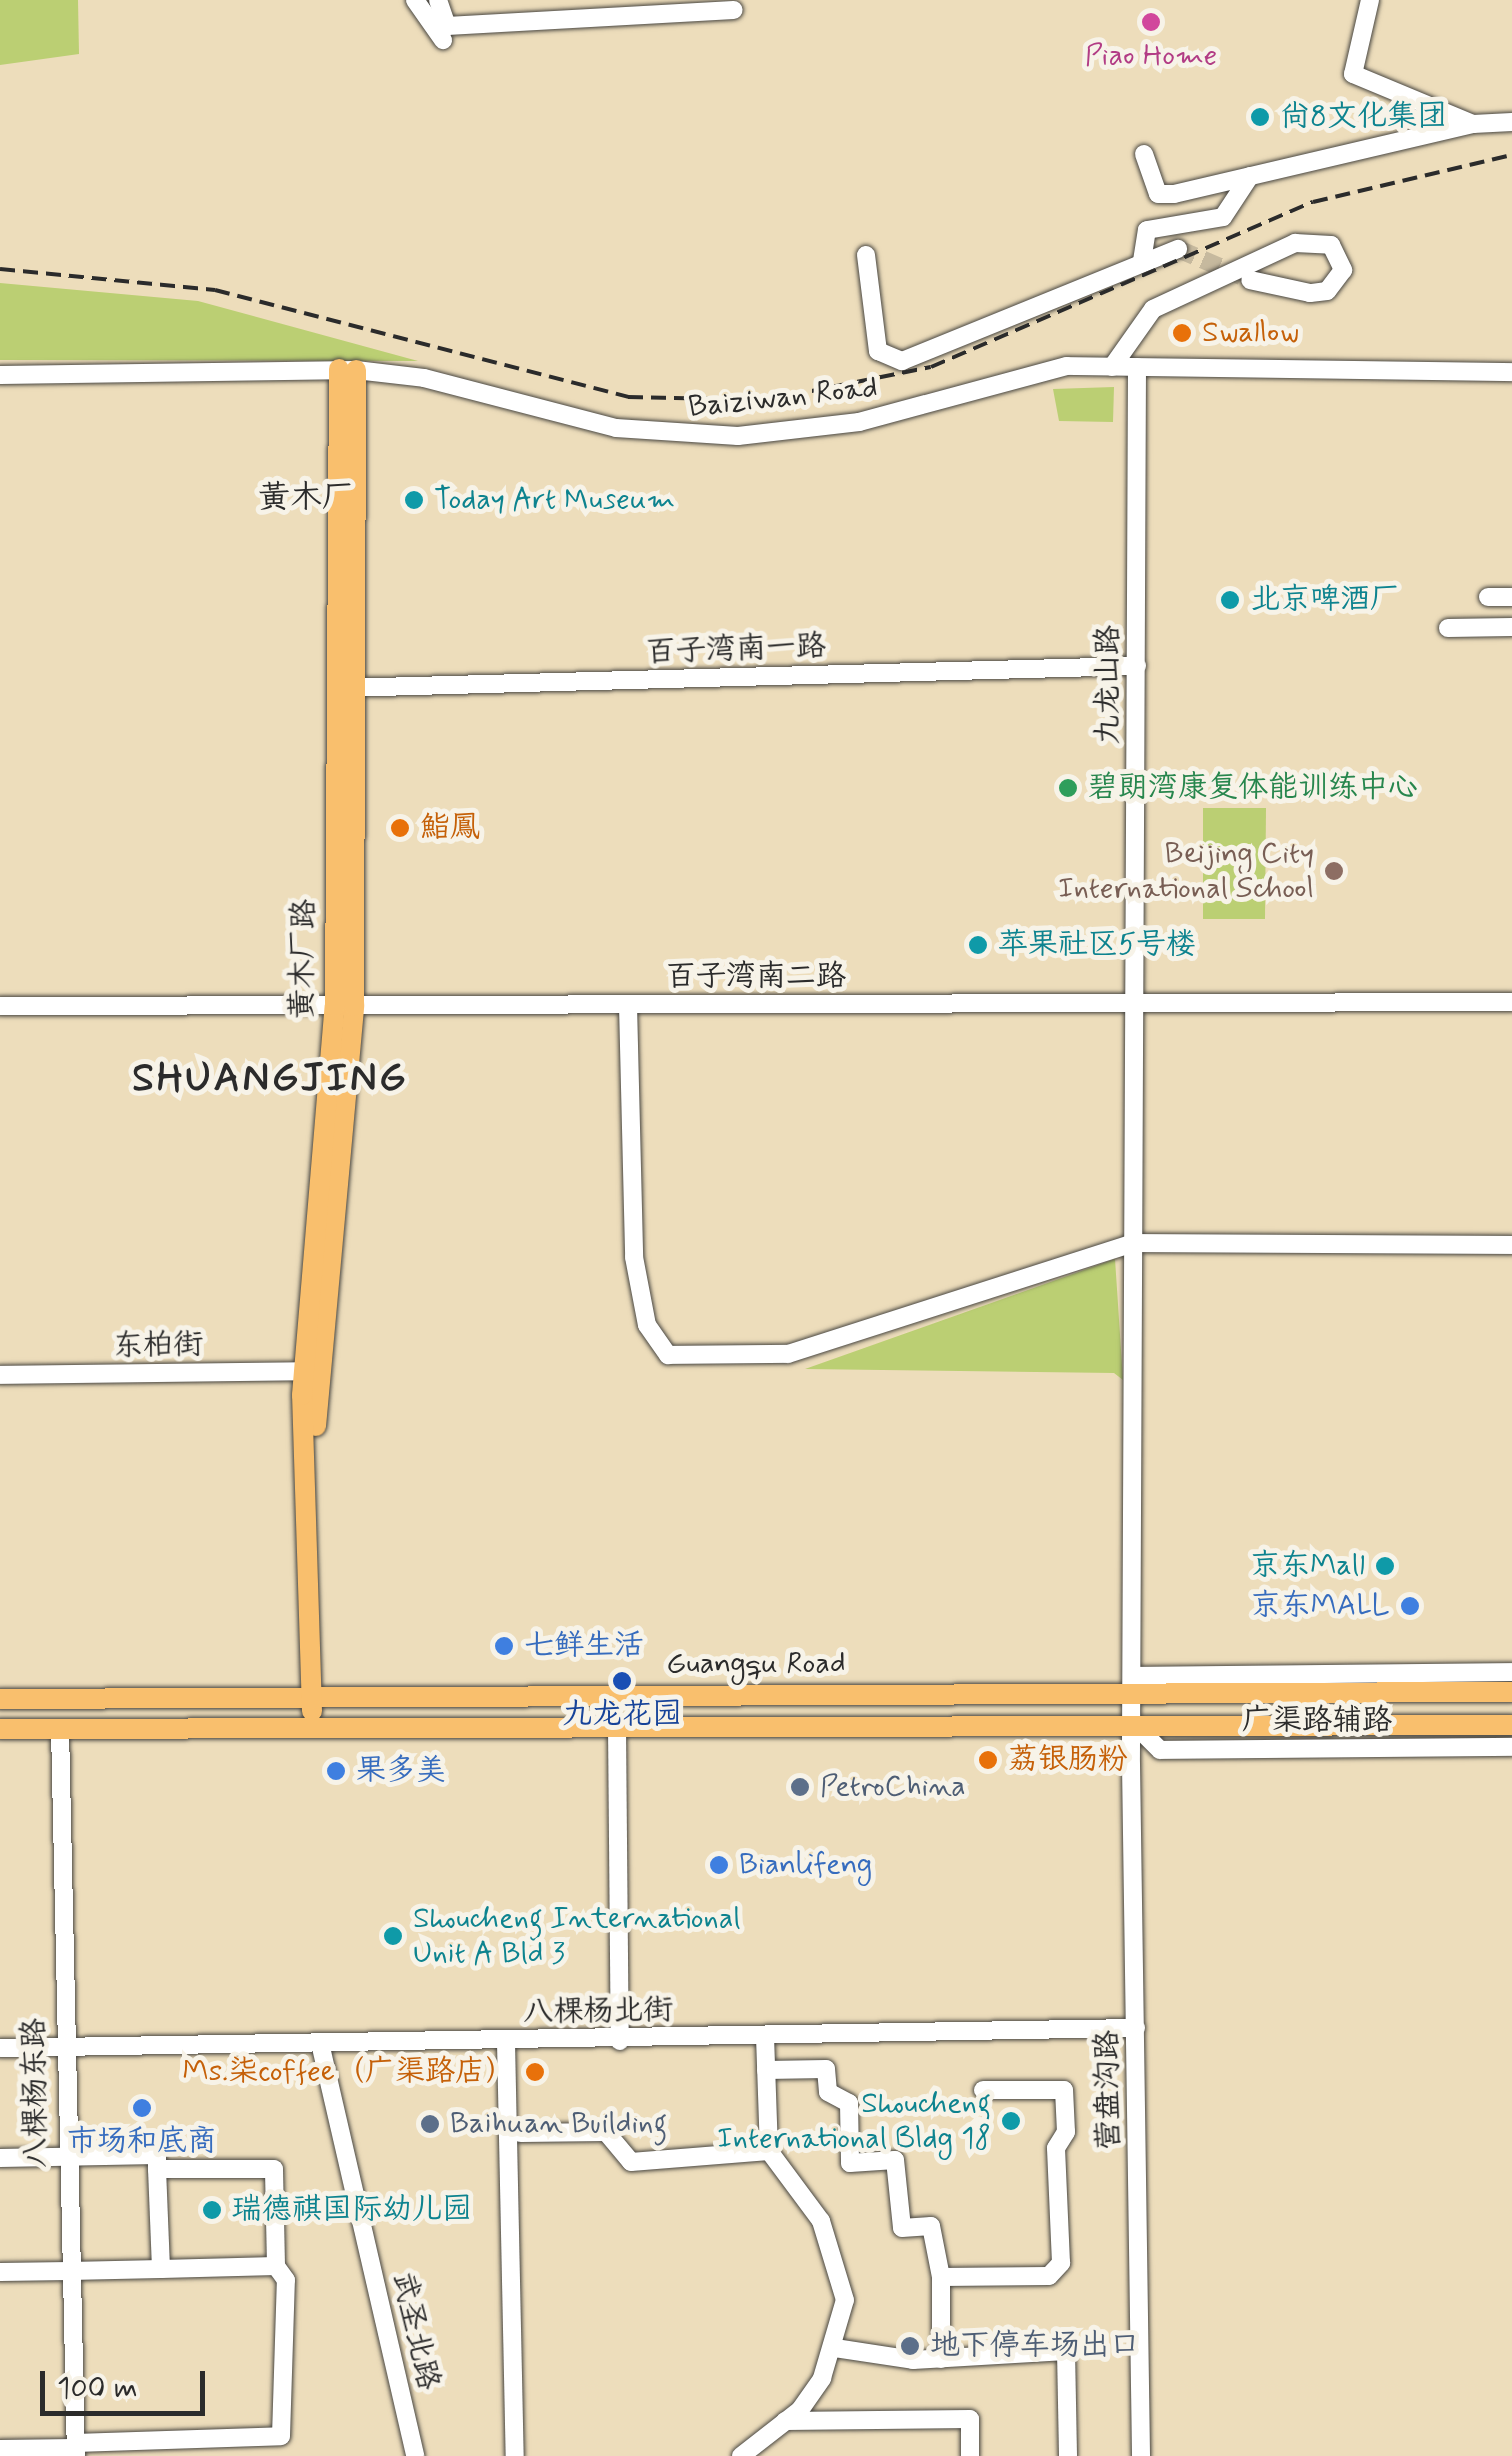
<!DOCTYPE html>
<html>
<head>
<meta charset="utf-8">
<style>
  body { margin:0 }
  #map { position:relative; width:1512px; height:2456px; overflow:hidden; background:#edddbb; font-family:Mynerve,"LXGW WenKai TC",sans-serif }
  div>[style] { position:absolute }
  .green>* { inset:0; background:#bbcf73 }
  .minor-tunnel>* { height:18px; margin-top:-9px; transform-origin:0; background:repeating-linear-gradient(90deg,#c6b99e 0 18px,transparent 0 27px) }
  .roads { filter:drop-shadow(0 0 2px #484641) drop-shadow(0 0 2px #484641) }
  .minor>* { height:18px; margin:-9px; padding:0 9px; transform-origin:9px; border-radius:9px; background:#fff }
  .major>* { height:20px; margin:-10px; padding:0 10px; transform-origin:10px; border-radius:10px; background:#f9bf6d }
  .rail>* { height:4px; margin-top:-2px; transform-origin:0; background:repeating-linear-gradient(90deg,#2b2b2b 0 15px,transparent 0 23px) }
  .dots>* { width:28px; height:28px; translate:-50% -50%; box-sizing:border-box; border:5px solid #f7f3e8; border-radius:50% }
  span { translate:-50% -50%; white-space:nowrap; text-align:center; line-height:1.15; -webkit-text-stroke:10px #f7f3e8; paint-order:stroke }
  .hotel-label { font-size:30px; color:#b23c85 }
  .culture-label { font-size:30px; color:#0d838f }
  .left { translate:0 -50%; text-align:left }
  .right { translate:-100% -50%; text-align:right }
  .food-label { font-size:30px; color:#c56008 }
  .street-label { font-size:30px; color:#2b2b2b }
  .leisure-label { font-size:30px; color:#27864d }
  .education-label { font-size:30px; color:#785e54 }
  .shop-label { font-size:30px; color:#366cbe }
  .transit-label { font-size:30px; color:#164399 }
  .service-label { font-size:30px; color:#4e5e75 }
  .neighbourhood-label { font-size:32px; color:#2b2b2b }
  .district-label { font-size:40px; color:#2b2b2b; font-weight:700; letter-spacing:2.5px }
  .scale { position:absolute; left:40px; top:2371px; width:165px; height:45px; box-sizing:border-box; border:5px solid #2b2b2b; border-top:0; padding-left:12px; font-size:30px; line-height:35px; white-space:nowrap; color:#2b2b2b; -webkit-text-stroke:8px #f7f3e8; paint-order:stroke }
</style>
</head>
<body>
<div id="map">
  <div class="green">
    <i style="clip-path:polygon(0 0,78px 0,79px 54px,0 65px)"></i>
    <i style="clip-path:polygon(0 283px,198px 301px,418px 361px,0 360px)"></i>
    <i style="clip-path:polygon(1114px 387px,1113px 422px,1059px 421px,1053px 389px)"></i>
    <i style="clip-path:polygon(1203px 808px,1266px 808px,1265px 919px,1203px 919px)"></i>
    <i style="clip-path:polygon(1115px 1259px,1123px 1380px,1114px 1373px,805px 1369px)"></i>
  </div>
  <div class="minor-tunnel">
    <i style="left:1178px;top:249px;width:69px;rotate:23.2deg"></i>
  </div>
  <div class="roads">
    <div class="minor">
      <i style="left:415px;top:0;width:49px;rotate:55deg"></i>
      <i style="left:438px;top:0;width:28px;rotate:71deg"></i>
      <i style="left:447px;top:26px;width:287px;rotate:-3.2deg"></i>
      <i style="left:1370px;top:0;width:76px;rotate:102.9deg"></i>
      <i style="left:1353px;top:74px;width:130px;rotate:22.6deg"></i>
      <i style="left:1473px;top:124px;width:39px;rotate:-3deg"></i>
      <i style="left:1144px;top:154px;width:42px;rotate:70.7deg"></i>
      <i style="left:1158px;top:194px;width:16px"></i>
      <i style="left:1174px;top:194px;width:307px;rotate:-13.2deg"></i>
      <i style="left:866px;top:255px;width:97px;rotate:82.9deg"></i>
      <i style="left:878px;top:351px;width:26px;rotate:23deg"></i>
      <i style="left:902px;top:361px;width:298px;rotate:-22.1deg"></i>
      <i style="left:1142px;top:261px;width:31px;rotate:-81deg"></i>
      <i style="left:1147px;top:230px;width:77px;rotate:-9.7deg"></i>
      <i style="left:1223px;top:217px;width:49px;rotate:-56.6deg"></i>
      <i style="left:1112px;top:367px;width:71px;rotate:-54.7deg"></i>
      <i style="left:1153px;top:309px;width:157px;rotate:-24.9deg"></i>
      <i style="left:1295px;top:243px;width:36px;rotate:3deg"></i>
      <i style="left:1331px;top:245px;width:28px;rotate:64deg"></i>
      <i style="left:1343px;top:270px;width:26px;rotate:127deg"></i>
      <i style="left:1327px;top:291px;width:17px;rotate:173deg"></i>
      <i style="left:1310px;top:293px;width:61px;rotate:-167.8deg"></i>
      <i style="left:1137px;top:367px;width:1397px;rotate:90.25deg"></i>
      <i style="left:1131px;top:1764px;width:692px;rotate:89.17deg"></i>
      <i style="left:0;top:375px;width:356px;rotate:-0.8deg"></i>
      <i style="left:356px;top:370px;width:68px;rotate:6.7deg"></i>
      <i style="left:424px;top:378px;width:198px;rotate:14.6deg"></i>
      <i style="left:616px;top:428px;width:122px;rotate:3.8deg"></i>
      <i style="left:738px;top:436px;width:122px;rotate:-6.6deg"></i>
      <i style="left:859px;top:422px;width:215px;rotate:-15.1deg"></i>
      <i style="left:1067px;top:366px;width:445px;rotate:0.8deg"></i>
      <i style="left:1488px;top:597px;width:24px"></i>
      <i style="left:1448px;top:628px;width:64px;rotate:-0.9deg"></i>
      <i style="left:342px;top:688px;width:795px;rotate:-1.59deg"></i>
      <i style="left:628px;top:1005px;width:252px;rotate:88.6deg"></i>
      <i style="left:634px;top:1257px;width:69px;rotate:79.2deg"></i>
      <i style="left:647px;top:1325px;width:37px;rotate:55deg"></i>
      <i style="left:668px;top:1355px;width:120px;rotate:-0.5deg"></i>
      <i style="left:788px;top:1354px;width:363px;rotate:-17.8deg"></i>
      <i style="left:1134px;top:1243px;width:378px;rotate:0.3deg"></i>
      <i style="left:0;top:1006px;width:1512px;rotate:-0.15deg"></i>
      <i style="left:0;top:1375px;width:314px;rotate:-0.7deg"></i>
      <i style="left:1137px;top:1676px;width:375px;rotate:-0.6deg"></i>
      <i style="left:1133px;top:1723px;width:38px;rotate:45deg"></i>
      <i style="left:1160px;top:1750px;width:352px;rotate:-0.5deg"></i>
      <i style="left:617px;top:1726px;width:315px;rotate:89.5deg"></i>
      <i style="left:60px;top:1729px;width:727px;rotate:88.74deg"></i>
      <i style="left:506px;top:2042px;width:414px;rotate:88.8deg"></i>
      <i style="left:320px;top:2043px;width:424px;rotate:77deg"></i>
      <i style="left:0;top:2048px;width:1136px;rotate:-1.01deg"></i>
      <i style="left:766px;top:2070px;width:60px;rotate:-1deg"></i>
      <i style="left:826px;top:2069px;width:23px;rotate:85deg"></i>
      <i style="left:828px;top:2092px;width:24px;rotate:28deg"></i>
      <i style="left:849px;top:2103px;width:60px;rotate:89deg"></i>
      <i style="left:850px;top:2163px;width:45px;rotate:-3.8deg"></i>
      <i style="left:895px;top:2160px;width:68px;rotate:84.1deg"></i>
      <i style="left:902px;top:2228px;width:29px;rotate:-4deg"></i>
      <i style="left:931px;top:2226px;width:52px;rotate:78.9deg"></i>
      <i style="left:521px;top:2133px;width:85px;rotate:-0.7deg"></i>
      <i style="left:606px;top:2132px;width:39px;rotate:50deg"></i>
      <i style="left:631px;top:2162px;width:138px;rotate:-4.6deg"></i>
      <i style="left:0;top:2158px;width:157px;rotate:-1.1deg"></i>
      <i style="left:157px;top:2155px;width:14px;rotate:90deg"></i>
      <i style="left:0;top:2272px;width:69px;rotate:-0.8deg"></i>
      <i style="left:69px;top:2271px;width:92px;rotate:-1.2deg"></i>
      <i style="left:161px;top:2269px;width:115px;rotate:-1.5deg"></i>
      <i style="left:276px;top:2266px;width:97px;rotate:-91.2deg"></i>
      <i style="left:274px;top:2169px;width:117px;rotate:180deg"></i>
      <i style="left:157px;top:2169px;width:100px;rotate:87.7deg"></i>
      <i style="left:835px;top:2348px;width:79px;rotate:8.7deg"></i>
      <i style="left:913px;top:2360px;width:153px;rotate:-3.4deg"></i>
      <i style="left:1066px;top:2351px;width:105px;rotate:88.9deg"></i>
      <i style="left:941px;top:2359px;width:82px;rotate:-90deg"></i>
      <i style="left:941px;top:2277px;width:108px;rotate:-0.5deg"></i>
      <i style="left:1049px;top:2276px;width:18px;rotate:-47deg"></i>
      <i style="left:1061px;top:2263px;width:115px;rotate:-92.5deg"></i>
      <i style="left:1056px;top:2148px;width:19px;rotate:-58deg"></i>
      <i style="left:1066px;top:2132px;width:42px;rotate:-92.7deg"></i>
      <i style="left:1064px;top:2090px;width:81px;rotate:180deg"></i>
      <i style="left:785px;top:2421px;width:185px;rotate:-0.6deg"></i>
      <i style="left:970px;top:2419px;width:37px;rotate:90deg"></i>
      <i style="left:75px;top:2443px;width:206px;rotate:-1.9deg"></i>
      <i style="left:281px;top:2436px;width:156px;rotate:-88.2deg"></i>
      <i style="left:286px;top:2280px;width:17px;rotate:-126deg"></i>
      <i style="left:0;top:2449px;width:75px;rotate:-0.8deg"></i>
      <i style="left:741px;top:2456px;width:75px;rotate:-37.9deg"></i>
      <i style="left:800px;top:2410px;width:39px;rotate:-55deg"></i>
      <i style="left:822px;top:2378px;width:81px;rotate:-73.6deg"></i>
      <i style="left:845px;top:2300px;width:83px;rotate:-106.9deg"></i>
      <i style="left:821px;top:2221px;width:87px;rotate:-126.6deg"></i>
      <i style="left:769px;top:2151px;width:114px;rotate:-92deg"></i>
    </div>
    <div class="major">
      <i style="left:316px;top:1426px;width:422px;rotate:-84.8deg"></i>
      <i style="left:354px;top:1006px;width:636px;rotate:-89.82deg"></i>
      <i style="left:0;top:1699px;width:1512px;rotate:-0.27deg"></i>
      <i style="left:312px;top:1711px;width:316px;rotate:-91.8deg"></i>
      <i style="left:302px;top:1395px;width:390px;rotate:-85.2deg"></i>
      <i style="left:335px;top:1006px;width:637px;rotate:-89.64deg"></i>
      <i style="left:0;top:1729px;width:1512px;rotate:-0.15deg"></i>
    </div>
  </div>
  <div class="rail">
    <i style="left:0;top:269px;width:216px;rotate:5.6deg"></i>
    <i style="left:215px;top:290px;width:427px;rotate:14.5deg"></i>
    <i style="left:628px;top:397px;width:139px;rotate:1.2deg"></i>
    <i style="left:767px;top:400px;width:167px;rotate:-11.4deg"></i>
    <i style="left:931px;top:367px;width:416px;rotate:-23.4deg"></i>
    <i style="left:1313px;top:202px;width:204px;rotate:-13.3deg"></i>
  </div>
  <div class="dots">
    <i style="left:1151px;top:22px;background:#d1479c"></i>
    <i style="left:1260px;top:117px;background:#0f9aa8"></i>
    <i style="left:1182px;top:333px;background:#e8710a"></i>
    <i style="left:414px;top:500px;background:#0f9aa8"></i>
    <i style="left:1230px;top:600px;background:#0f9aa8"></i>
    <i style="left:1068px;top:788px;background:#2e9e5b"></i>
    <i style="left:400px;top:828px;background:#e8710a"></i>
    <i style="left:1334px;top:871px;background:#8d6e63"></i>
    <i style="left:978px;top:945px;background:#0f9aa8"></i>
    <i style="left:1385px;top:1566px;background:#0f9aa8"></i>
    <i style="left:1410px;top:1606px;background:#3f7fe0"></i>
    <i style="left:504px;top:1646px;background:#3f7fe0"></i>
    <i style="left:622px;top:1681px;background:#1a4fb4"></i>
    <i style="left:988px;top:1760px;background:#e8710a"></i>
    <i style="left:336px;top:1771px;background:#3f7fe0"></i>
    <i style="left:800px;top:1787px;background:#5c6f8a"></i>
    <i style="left:719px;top:1865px;background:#3f7fe0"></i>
    <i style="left:393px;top:1936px;background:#0f9aa8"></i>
    <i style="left:535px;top:2072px;background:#e8710a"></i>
    <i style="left:142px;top:2108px;background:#3f7fe0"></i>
    <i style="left:1011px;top:2121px;background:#0f9aa8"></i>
    <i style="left:430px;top:2124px;background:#5c6f8a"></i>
    <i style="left:212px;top:2210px;background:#0f9aa8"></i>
    <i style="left:910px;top:2346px;background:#5c6f8a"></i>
  </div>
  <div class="hotel-label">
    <span style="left:1151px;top:56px">Piao Home</span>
  </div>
  <div class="culture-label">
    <span class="left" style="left:1280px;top:117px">尚8文化集团</span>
    <span class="left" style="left:434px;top:500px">Today Art Museum</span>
    <span class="left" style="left:1250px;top:600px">北京啤酒厂</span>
    <span class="left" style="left:998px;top:945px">苹果社区5号楼</span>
    <span class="right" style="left:1365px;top:1566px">京东Mall</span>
    <span class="left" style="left:413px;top:1936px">Shoucheng International<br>Unit A Bld 3</span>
    <span class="right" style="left:991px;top:2121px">Shoucheng<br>International Bldg 18</span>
    <span class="left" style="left:232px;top:2210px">瑞德祺国际幼儿园</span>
  </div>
  <div class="food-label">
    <span class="left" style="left:1202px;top:333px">Swallow</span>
    <span class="left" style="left:420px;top:828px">鮨鳳</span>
    <span class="left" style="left:1008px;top:1760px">荔银肠粉</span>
    <span class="right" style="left:515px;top:2072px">Ms.柒coffee（广渠路店）</span>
  </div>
  <div class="street-label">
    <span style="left:783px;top:398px;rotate:-6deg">Baiziwan Road</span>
    <span style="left:736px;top:650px;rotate:-2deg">百子湾南一路</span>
    <span style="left:1109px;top:685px;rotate:-90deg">九龙山路</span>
    <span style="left:304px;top:959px;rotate:-89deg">黄木厂路</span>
    <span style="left:756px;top:977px">百子湾南二路</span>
    <span style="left:158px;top:1346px;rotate:-1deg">东柏街</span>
    <span style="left:756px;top:1664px">Guangqu Road</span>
    <span style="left:1317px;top:1721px">广渠路辅路</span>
    <span style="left:598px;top:2012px;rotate:-1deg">八棵杨北街</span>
    <span style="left:1109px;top:2090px;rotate:-91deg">营盘沟路</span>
    <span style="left:36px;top:2093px;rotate:-91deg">八棵杨东路</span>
    <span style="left:415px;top:2331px;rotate:77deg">武圣北路</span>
  </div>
  <div class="leisure-label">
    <span class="left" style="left:1088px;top:788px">碧朗湾康复体能训练中心</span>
  </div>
  <div class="education-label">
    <span class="right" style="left:1314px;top:871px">Beijing City<br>International School</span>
  </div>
  <div class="shop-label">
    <span class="right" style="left:1390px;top:1606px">京东MALL</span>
    <span class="left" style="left:524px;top:1646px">七鲜生活</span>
    <span class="left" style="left:356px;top:1771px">果多美</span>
    <span class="left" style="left:739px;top:1865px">Bianlifeng</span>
    <span style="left:142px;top:2142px">市场和底商</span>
  </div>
  <div class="transit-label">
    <span style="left:622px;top:1715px">九龙花园</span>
  </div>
  <div class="service-label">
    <span class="left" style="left:820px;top:1787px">PetroChina</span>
    <span class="left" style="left:450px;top:2124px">Baihuan Building</span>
    <span class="left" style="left:930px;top:2346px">地下停车场出口</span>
  </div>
  <div class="neighbourhood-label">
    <span style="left:306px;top:498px">黄木厂</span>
  </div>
  <div class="district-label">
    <span style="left:270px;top:1079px">SHUANGJING</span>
  </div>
  <div class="scale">100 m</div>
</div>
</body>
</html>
